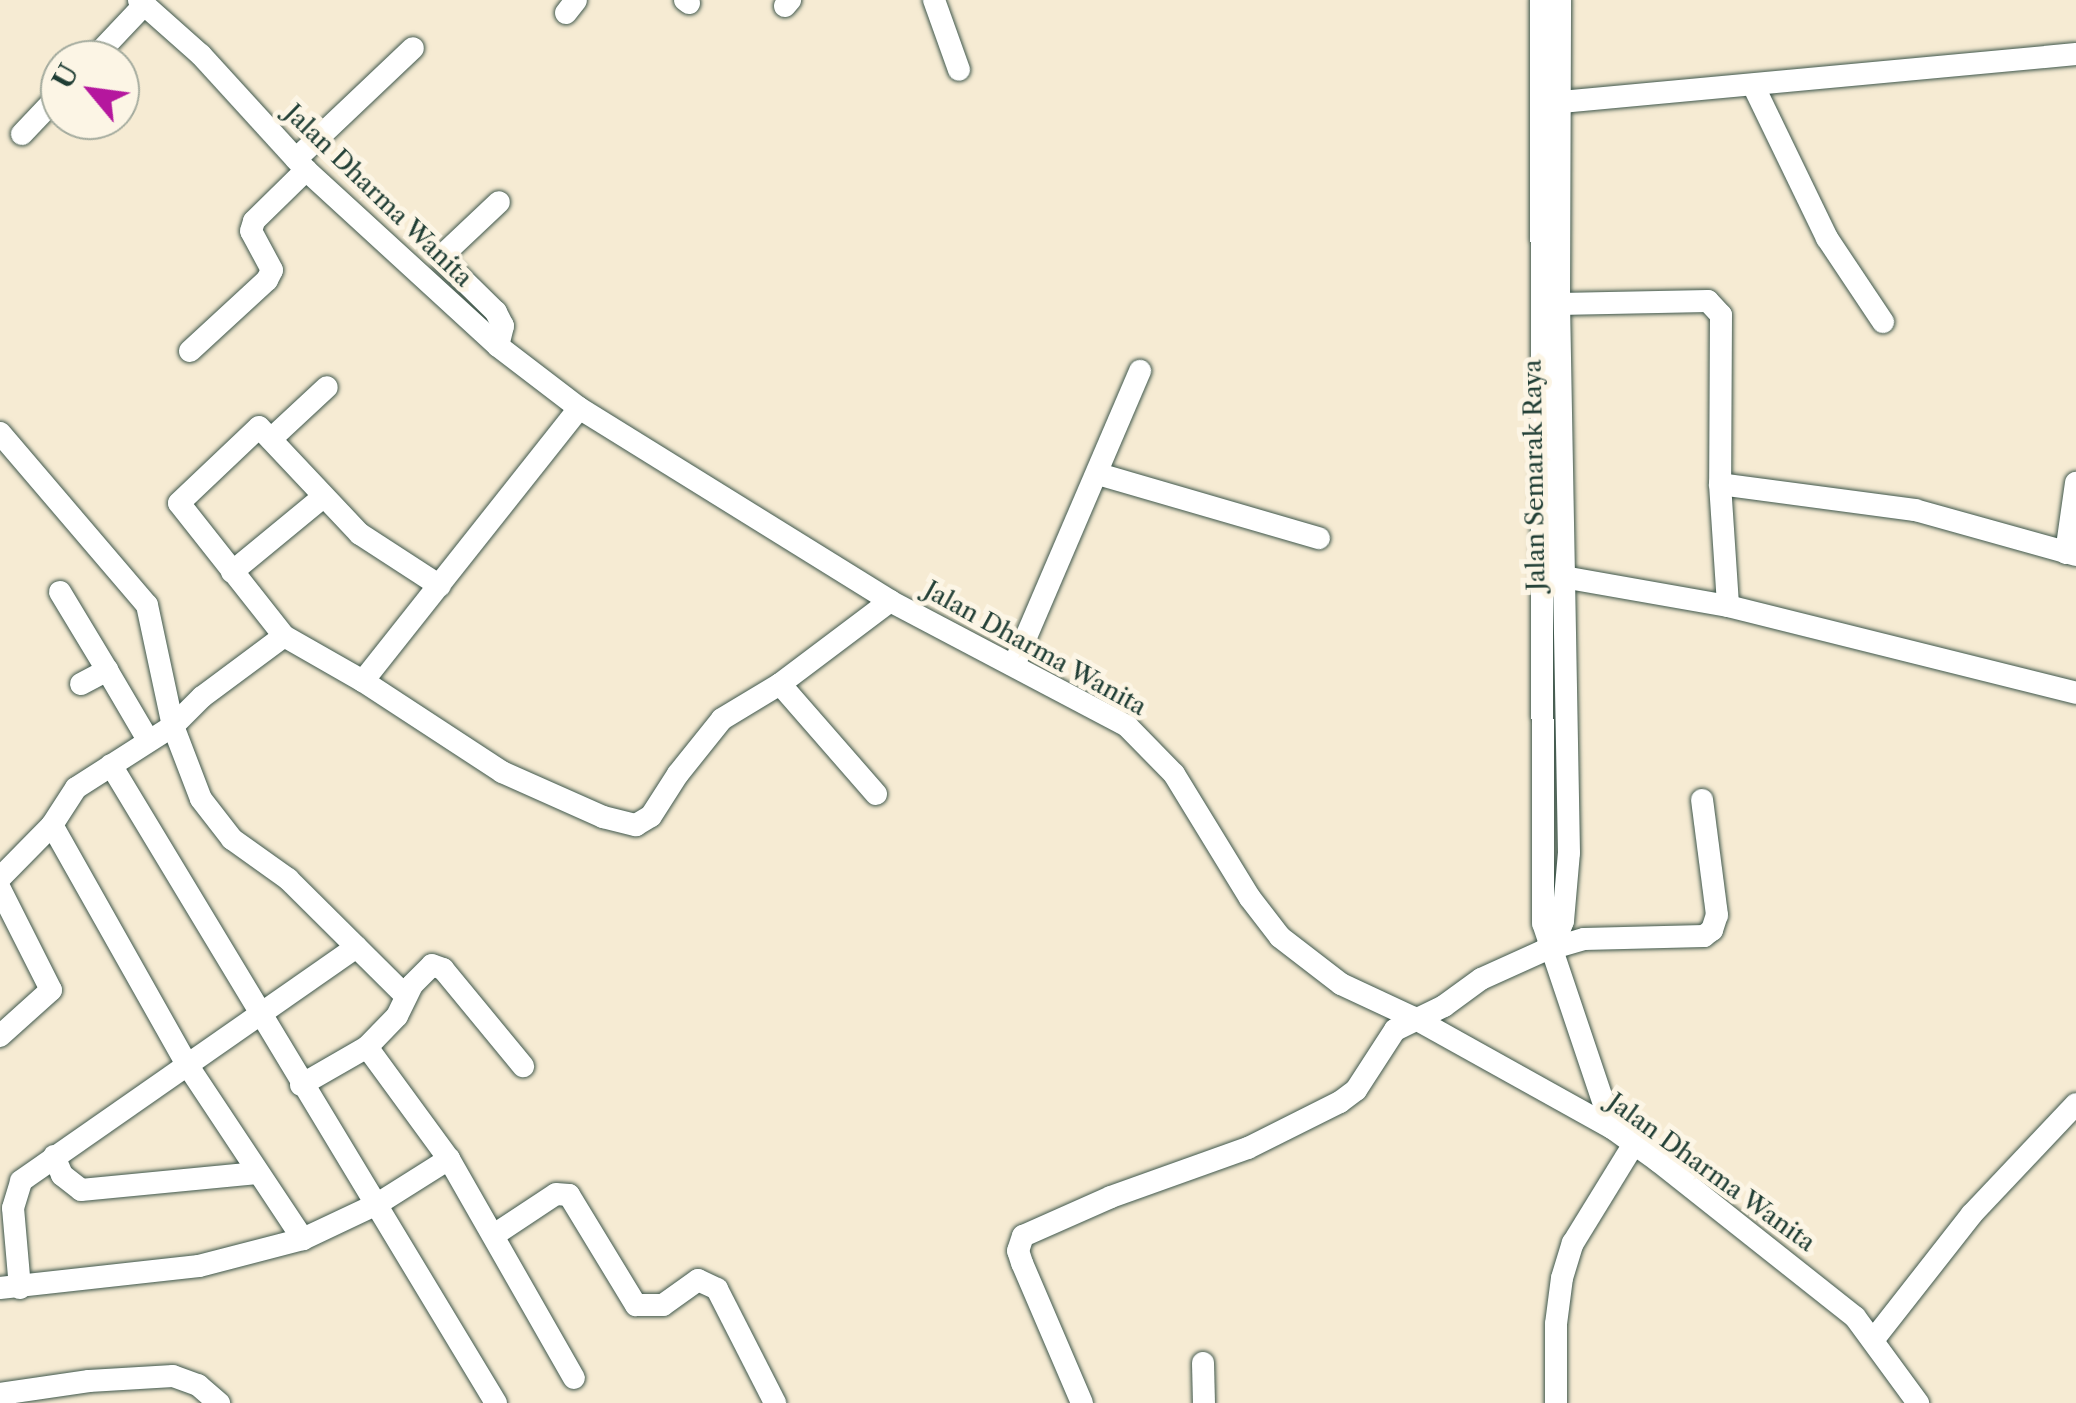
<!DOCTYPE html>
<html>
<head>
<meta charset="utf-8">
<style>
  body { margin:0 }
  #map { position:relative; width:2076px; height:1403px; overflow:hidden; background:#f6ebd3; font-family:"Libre Caslon Text",serif }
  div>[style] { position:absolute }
  .roads { filter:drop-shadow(0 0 2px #3f574c) drop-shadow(0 0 2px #3f574c) }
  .minor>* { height:22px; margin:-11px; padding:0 11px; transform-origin:11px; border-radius:11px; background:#fff }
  span { translate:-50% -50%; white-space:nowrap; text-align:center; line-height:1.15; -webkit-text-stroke:10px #fcf5e5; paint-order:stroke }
  .street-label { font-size:25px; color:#1f3d34 }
  .north { position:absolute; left:40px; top:40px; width:100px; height:100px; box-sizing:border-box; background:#fcf5e5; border:2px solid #a4ab9e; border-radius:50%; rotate:299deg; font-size:28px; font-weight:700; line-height:40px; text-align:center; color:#1f3d34 }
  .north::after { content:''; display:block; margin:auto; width:35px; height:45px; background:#b5179e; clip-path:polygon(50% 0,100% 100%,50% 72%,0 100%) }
</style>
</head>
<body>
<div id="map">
  <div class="roads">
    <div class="minor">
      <i style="left:139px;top:0;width:83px;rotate:41.6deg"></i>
      <i style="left:201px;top:55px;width:156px;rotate:47.6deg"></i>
      <i style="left:306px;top:170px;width:260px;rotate:42.5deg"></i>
      <i style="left:498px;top:346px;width:102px;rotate:37.4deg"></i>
      <i style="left:579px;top:408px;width:366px;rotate:31.8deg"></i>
      <i style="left:890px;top:601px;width:268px;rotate:27.8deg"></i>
      <i style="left:1127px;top:726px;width:67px;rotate:45.6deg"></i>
      <i style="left:1174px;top:774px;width:145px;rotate:58.5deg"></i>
      <i style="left:1250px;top:898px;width:49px;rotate:52.4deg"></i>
      <i style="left:1280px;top:937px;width:77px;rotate:37.6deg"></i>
      <i style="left:1341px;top:984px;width:81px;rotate:25deg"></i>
      <i style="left:1414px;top:1018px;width:227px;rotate:29.1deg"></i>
      <i style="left:1612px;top:1128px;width:57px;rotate:35.7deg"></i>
      <i style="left:1658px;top:1161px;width:251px;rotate:38.4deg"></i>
      <i style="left:1855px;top:1317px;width:107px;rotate:53.8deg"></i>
      <i style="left:685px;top:0;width:5px;rotate:37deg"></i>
      <i style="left:934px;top:0;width:74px;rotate:70.3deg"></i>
      <i style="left:1541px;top:0;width:923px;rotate:89.88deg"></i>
      <i style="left:1543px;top:923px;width:216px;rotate:71.4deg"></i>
      <i style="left:785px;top:6px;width:8px;rotate:-50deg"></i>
      <i style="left:566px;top:13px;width:16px;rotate:-52deg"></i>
      <i style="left:92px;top:60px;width:77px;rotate:-46.6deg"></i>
      <i style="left:1754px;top:87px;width:168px;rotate:64.2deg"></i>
      <i style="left:1827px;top:238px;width:101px;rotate:56.3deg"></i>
      <i style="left:1548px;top:107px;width:14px;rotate:-21deg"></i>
      <i style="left:1561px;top:102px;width:517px;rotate:-5.32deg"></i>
      <i style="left:22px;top:134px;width:55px;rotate:-46.5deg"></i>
      <i style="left:296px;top:159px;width:161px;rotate:-43.5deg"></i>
      <i style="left:1559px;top:304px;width:149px;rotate:-1.2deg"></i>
      <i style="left:1708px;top:301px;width:19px;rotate:47deg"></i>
      <i style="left:1721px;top:315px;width:169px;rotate:90.3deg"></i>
      <i style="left:1720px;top:484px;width:122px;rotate:86.2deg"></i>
      <i style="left:498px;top:346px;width:21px;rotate:-76deg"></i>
      <i style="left:503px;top:326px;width:16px;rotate:-117deg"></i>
      <i style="left:496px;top:312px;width:73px;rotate:-135.6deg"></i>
      <i style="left:444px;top:261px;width:8px;rotate:-83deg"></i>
      <i style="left:445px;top:253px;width:74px;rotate:-43.4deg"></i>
      <i style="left:190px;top:351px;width:105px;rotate:-42.7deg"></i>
      <i style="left:267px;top:280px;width:11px;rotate:-63deg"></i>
      <i style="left:272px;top:270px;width:44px;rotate:-118.3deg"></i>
      <i style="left:251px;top:231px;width:10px;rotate:-73deg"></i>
      <i style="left:254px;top:221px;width:73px;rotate:-44.4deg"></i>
      <i style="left:0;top:433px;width:226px;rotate:49.5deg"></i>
      <i style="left:147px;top:605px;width:124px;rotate:77.9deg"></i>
      <i style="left:173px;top:726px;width:78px;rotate:69deg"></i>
      <i style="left:201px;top:799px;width:51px;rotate:52.2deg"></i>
      <i style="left:232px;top:839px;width:69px;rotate:35.5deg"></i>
      <i style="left:288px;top:879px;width:166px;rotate:44.8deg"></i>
      <i style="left:271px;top:439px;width:76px;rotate:-42.9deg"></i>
      <i style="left:1098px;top:474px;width:230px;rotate:16.2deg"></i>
      <i style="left:1720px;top:484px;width:197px;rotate:7.6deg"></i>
      <i style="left:1915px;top:510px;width:167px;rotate:15.6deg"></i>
      <i style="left:2066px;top:553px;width:71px;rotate:-81.9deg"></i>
      <i style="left:232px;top:572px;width:118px;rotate:-39.5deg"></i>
      <i style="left:1552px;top:575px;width:179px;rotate:10deg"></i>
      <i style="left:1728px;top:606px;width:359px;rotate:14deg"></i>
      <i style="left:60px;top:592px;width:91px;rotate:58.9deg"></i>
      <i style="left:284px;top:636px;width:169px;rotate:-128.3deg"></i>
      <i style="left:179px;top:503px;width:110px;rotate:-43.5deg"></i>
      <i style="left:259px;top:427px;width:147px;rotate:46.7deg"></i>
      <i style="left:360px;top:534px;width:95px;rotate:33deg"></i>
      <i style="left:1014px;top:665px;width:320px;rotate:-66.8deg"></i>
      <i style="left:363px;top:681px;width:166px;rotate:33.2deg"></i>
      <i style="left:502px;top:772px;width:111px;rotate:24deg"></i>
      <i style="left:603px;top:817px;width:34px;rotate:14deg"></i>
      <i style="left:636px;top:825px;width:17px;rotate:-31deg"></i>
      <i style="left:651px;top:816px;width:50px;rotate:-57.3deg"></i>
      <i style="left:678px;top:774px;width:70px;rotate:-51.3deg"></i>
      <i style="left:722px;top:719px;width:68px;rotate:-31.1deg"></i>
      <i style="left:81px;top:684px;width:30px;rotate:-28deg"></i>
      <i style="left:107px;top:670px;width:81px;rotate:59.6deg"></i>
      <i style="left:111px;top:765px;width:745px;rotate:58.89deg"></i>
      <i style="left:876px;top:794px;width:146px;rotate:-131.1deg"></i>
      <i style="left:780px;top:684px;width:138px;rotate:-37deg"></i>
      <i style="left:52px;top:825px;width:277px;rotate:60.6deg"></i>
      <i style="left:188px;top:1066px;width:208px;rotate:56.4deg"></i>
      <i style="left:0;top:878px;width:74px;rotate:-45.5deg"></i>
      <i style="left:52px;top:825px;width:44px;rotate:-57deg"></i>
      <i style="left:76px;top:788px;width:115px;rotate:-32.6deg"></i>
      <i style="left:173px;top:726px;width:41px;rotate:-45deg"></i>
      <i style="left:202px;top:697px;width:102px;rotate:-36.6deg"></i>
      <i style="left:284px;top:636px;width:91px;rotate:29.7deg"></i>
      <i style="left:363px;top:681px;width:348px;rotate:-51.6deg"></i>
      <i style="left:0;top:889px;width:113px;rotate:63.2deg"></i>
      <i style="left:51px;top:990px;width:69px;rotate:138deg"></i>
      <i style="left:1553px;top:947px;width:28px;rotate:-69deg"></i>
      <i style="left:1563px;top:921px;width:68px;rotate:-85deg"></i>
      <i style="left:1569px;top:853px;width:549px;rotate:-91.04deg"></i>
      <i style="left:1559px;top:304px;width:304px;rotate:-89.8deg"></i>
      <i style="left:367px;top:1047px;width:139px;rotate:53.8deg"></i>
      <i style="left:449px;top:1159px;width:252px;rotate:60.3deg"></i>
      <i style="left:301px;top:1085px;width:76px;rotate:-29.9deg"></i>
      <i style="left:367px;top:1047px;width:43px;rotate:-45.9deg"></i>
      <i style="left:397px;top:1016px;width:34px;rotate:-64deg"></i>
      <i style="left:412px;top:985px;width:28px;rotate:-45deg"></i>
      <i style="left:432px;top:965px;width:12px;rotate:20deg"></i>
      <i style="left:443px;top:969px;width:126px;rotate:50.5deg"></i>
      <i style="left:54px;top:1156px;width:21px;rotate:67deg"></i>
      <i style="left:62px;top:1175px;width:24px;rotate:38deg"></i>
      <i style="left:81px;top:1190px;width:177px;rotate:-5.5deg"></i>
      <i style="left:494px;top:1235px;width:74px;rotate:-33.5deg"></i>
      <i style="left:556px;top:1194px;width:13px;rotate:4deg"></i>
      <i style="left:569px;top:1195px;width:129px;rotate:58.7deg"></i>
      <i style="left:636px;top:1305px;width:27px"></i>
      <i style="left:663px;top:1305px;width:43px;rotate:-35.5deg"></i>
      <i style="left:698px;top:1280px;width:21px;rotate:25deg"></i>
      <i style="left:717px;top:1289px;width:128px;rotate:63deg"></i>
      <i style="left:0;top:1288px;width:200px;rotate:-6.3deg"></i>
      <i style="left:199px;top:1266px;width:107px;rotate:-14.6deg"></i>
      <i style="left:303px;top:1239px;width:84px;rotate:-25.3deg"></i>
      <i style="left:379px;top:1203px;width:83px;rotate:-32.2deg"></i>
      <i style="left:20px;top:1288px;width:80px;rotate:-95deg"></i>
      <i style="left:13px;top:1208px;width:28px;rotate:-73deg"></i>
      <i style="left:21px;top:1181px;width:409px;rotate:-34.9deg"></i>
      <i style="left:1874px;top:1339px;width:159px;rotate:-51.9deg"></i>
      <i style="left:1972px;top:1214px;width:151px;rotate:-46.6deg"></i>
      <i style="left:1203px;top:1363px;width:40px;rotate:88.6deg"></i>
      <i style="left:0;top:1394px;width:90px;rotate:-8.3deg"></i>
      <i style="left:89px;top:1381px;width:84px;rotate:-3.4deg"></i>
      <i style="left:173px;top:1376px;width:27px;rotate:20deg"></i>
      <i style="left:198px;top:1385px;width:28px;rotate:41deg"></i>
      <i style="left:1082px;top:1403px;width:152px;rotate:-113.2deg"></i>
      <i style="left:1022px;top:1263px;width:13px;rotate:-108deg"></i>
      <i style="left:1018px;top:1251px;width:16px;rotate:-72deg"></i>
      <i style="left:1023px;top:1236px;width:96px;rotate:-23.9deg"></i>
      <i style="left:1111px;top:1197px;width:145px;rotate:-19.7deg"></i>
      <i style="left:1248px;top:1148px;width:103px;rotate:-26.6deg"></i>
      <i style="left:1340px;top:1102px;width:20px;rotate:-37deg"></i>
      <i style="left:1356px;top:1090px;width:72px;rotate:-57deg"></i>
      <i style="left:1395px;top:1030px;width:55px;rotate:-26.1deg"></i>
      <i style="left:1444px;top:1006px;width:46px;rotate:-36.1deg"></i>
      <i style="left:1481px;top:979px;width:68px;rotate:-24.3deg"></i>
      <i style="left:1543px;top:951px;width:43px;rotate:-16.3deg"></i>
      <i style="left:1584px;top:939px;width:120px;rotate:-1.4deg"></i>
      <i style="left:1704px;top:936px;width:10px;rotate:-37deg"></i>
      <i style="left:1712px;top:930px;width:16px;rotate:-72deg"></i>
      <i style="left:1717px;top:915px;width:116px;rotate:-97.4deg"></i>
      <i style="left:1556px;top:1403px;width:79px;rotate:-90deg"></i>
      <i style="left:1556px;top:1324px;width:46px;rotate:-82.6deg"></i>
      <i style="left:1562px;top:1278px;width:37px;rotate:-73deg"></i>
      <i style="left:1573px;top:1243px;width:116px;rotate:-58.4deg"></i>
    </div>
  </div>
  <div class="street-label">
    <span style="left:378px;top:196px;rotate:44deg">Jalan Dharma Wanita</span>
    <span style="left:1535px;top:475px;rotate:-91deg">Jalan Semarak Raya</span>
    <span style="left:1035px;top:649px;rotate:29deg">Jalan Dharma Wanita</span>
    <span style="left:1711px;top:1173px;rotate:36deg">Jalan Dharma Wanita</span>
  </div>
  <div class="north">U</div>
</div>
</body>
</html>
